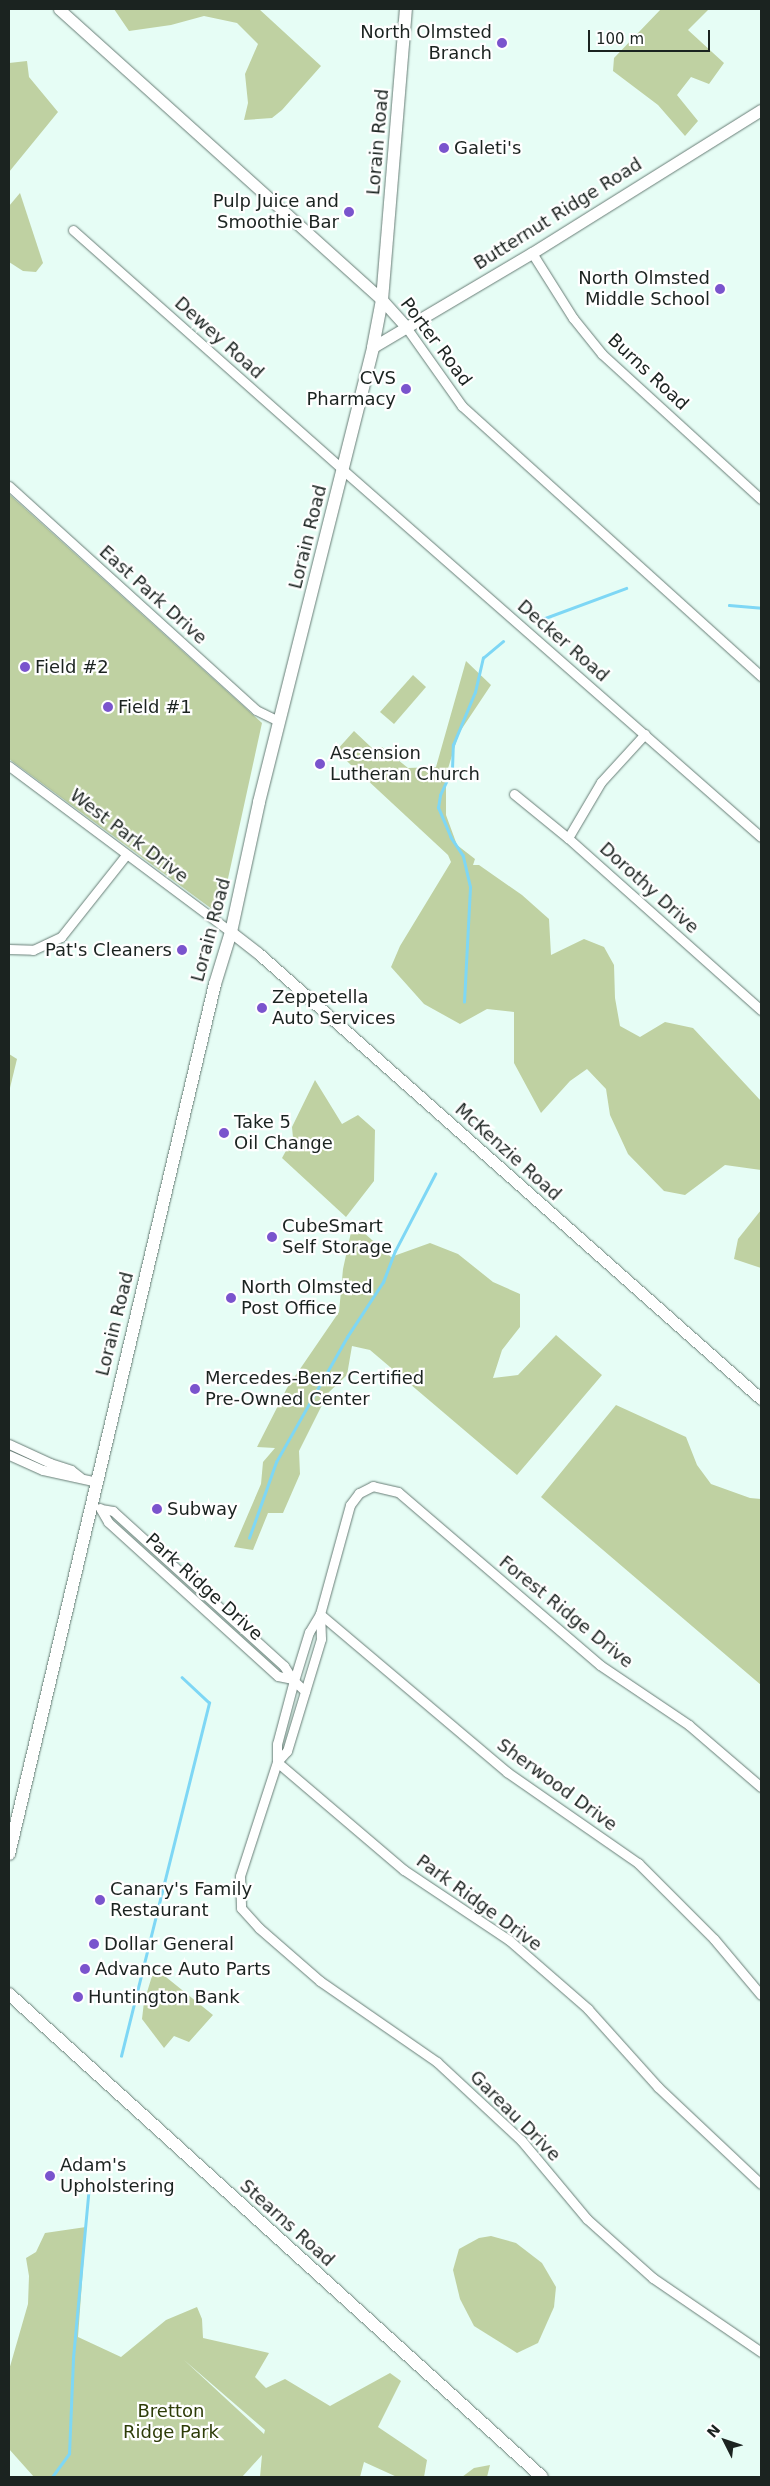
<!DOCTYPE html>
<html>
<head>
<meta charset="utf-8">
<style>
  body { margin:0 }
  #map { position:relative; width:770px; height:2486px; overflow:hidden; background:#e6fdf5; font-family:"DejaVu Sans",sans-serif }
  div>[style] { position:absolute }
  .green>* { inset:0; background:#bfd1a2 }
  .stream>* { height:2.5px; margin:-1.25px; padding:0 1.25px; transform-origin:1.25px; border-radius:1.25px; background:#7ed7f5 }
  .roads { filter:drop-shadow(0 0 1px #687d76) drop-shadow(0 0 1px #687d76) }
  .street>* { height:9px; margin:-4.5px; padding:0 4.5px; transform-origin:4.5px; border-radius:4.5px; background:#fff }
  .secondary>* { height:11px; margin:-5.5px; padding:0 5.5px; transform-origin:5.5px; border-radius:5.5px; background:#fff }
  .primary>* { height:12px; margin:-6px; padding:0 6px; transform-origin:6px; border-radius:6px; background:#fff }
  .dots>* { width:14px; height:14px; translate:-50% -50%; box-sizing:border-box; border:2px solid #fff; border-radius:50% }
  span { translate:-50% -50%; white-space:nowrap; text-align:center; line-height:1.15; -webkit-text-stroke:4.5px #fff; paint-order:stroke }
  .poi-label { font-size:18px; color:#1b2320 }
  .right { translate:-100% -50%; text-align:right }
  .left { translate:0 -50%; text-align:left }
  .street-label { font-size:18px; color:#1b2320 }
  .park-label { font-size:18px; color:#2d3c08 }
  .frame { position:absolute; inset:0; border:10px solid #1b2320; pointer-events:none }
  .north { position:absolute; left:700px; top:2416px; width:50px; height:50px; -webkit-text-stroke:4px #fff; paint-order:stroke; rotate:311deg; font-size:14px; font-weight:700; line-height:20px; text-align:center; color:#1b2320 }
  .north::after { content:''; display:block; margin:auto; width:18px; height:22px; background:#1b2320; clip-path:polygon(50% 0,100% 100%,50% 72%,0 100%) }
  .scale { position:absolute; left:588px; top:30px; width:122px; height:22px; box-sizing:border-box; border:2px solid #1b2320; border-top:0; padding-left:6px; font-size:15px; line-height:18px; white-space:nowrap; color:#1b2320; -webkit-text-stroke:4px #fff; paint-order:stroke }
</style>
</head>
<body>
<div id="map">
  <div class="green">
    <i style="clip-path:polygon(114px 9px,259px 9px,321px 66px,282px 110px,272px 118px,244px 120px,248px 103px,245px 74px,258px 44px,237px 23px,204px 16px,171px 25px,129px 31px)"></i>
    <i style="clip-path:polygon(661px 9px,709px 9px,688px 30px,724px 63px,709px 84px,691px 77px,677px 95px,698px 121px,685px 136px,658px 105px,613px 71px,614px 58px)"></i>
    <i style="clip-path:polygon(27px 61px,29px 77px,58px 112px,9px 172px,9px 63px)"></i>
    <i style="clip-path:polygon(20px 193px,43px 263px,36px 272px,23px 271px,9px 262px,9px 206px)"></i>
    <i style="clip-path:polygon(9px 494px,262px 723px,220px 915px,9px 759px)"></i>
    <i style="clip-path:polygon(466px 661px,491px 685px,459px 733px,446px 775px,446px 815px,457px 845px,475px 859px,473px 865px,479px 865px,522px 895px,549px 919px,551px 955px,584px 939px,604px 947px,614px 965px,615px 998px,620px 1026px,640px 1037px,665px 1022px,693px 1028px,761px 1101px,761px 1170px,725px 1165px,685px 1195px,664px 1191px,628px 1154px,610px 1115px,606px 1089px,587px 1069px,570px 1081px,541px 1113px,514px 1063px,514px 1012px,487px 1009px,460px 1024px,424px 1004px,391px 967px,400px 946px,451px 862px,448px 855px,336px 751px,354px 731px,372px 748px,382px 747px,408px 768px,436px 767px)"></i>
    <i style="clip-path:polygon(413px 675px,426px 687px,394px 724px,380px 712px)"></i>
    <i style="clip-path:polygon(9px 1054px,17px 1059px,9px 1092px)"></i>
    <i style="clip-path:polygon(315px 1080px,342px 1124px,358px 1115px,375px 1130px,374px 1181px,346px 1217px,282px 1158px,293px 1138px,292px 1127px)"></i>
    <i style="clip-path:polygon(761px 1210px,761px 1268px,734px 1259px,738px 1239px)"></i>
    <i style="clip-path:polygon(353px 1223px,391px 1257px,430px 1243px,458px 1254px,493px 1282px,520px 1294px,520px 1327px,502px 1350px,493px 1378px,518px 1375px,556px 1335px,602px 1375px,517px 1475px,370px 1350px,352px 1346px,347px 1375px,328px 1393px,299px 1451px,300px 1474px,283px 1513px,268px 1513px,253px 1550px,234px 1547px,261px 1484px,263px 1462px,275px 1448px,257px 1447px,287px 1388px,339px 1312px,343px 1269px)"></i>
    <i style="clip-path:polygon(616px 1405px,686px 1437px,697px 1465px,711px 1484px,750px 1498px,761px 1499px,761px 1685px,541px 1497px)"></i>
    <i style="clip-path:polygon(161px 1973px,213px 2015px,189px 2042px,174px 2036px,164px 2048px,142px 2019px,144px 2002px,152px 1976px)"></i>
    <i style="clip-path:polygon(evenodd,86px 2227px,78px 2337px,121px 2357px,166px 2320px,197px 2307px,202px 2319px,203px 2338px,269px 2353px,255px 2377px,266px 2388px,285px 2379px,330px 2406px,390px 2373px,401px 2381px,378px 2427px,427px 2460px,424px 2477px,397px 2477px,364px 2462px,360px 2477px,260px 2477px,262px 2455px,242px 2477px,34px 2477px,9px 2449px,9px 2370px,28px 2304px,29px 2276px,26px 2258px,36px 2252px,45px 2233px,86px 2227px,184px 2360px,265px 2430px,264px 2434px,184px 2360px)"></i>
    <i style="clip-path:polygon(491px 2236px,516px 2243px,542px 2263px,556px 2287px,554px 2307px,538px 2343px,517px 2353px,474px 2326px,460px 2299px,453px 2270px,459px 2249px,479px 2238px)"></i>
    <i style="clip-path:polygon(490px 2465px,487px 2477px,462px 2477px,474px 2468px)"></i>
  </div>
  <div class="stream">
    <i style="left:729px;top:605px;width:32px;rotate:5deg"></i>
    <i style="left:537px;top:621px;width:95px;rotate:-20.3deg"></i>
    <i style="left:464px;top:1002px;width:115px;rotate:-87deg"></i>
    <i style="left:470px;top:887px;width:32px;rotate:-103deg"></i>
    <i style="left:463px;top:856px;width:22px;rotate:-124deg"></i>
    <i style="left:451px;top:838px;width:33px;rotate:-113deg"></i>
    <i style="left:438px;top:808px;width:13px;rotate:-81deg"></i>
    <i style="left:440px;top:795px;width:29px;rotate:-65deg"></i>
    <i style="left:452px;top:769px;width:24px;rotate:-88deg"></i>
    <i style="left:453px;top:745px;width:57px;rotate:-67.5deg"></i>
    <i style="left:475px;top:692px;width:35px;rotate:-77deg"></i>
    <i style="left:483px;top:658px;width:26px;rotate:-40deg"></i>
    <i style="left:249px;top:1538px;width:81px;rotate:-70.4deg"></i>
    <i style="left:276px;top:1462px;width:144px;rotate:-60.4deg"></i>
    <i style="left:347px;top:1337px;width:66px;rotate:-56.8deg"></i>
    <i style="left:383px;top:1282px;width:33px;rotate:-69deg"></i>
    <i style="left:395px;top:1251px;width:87px;rotate:-62.5deg"></i>
    <i style="left:121px;top:2056px;width:364px;rotate:-76deg"></i>
    <i style="left:209px;top:1703px;width:37px;rotate:-137deg"></i>
    <i style="left:52px;top:2477px;width:29px;rotate:-54deg"></i>
    <i style="left:69px;top:2454px;width:96px;rotate:-87.6deg"></i>
    <i style="left:73px;top:2358px;width:174px;rotate:-84.7deg"></i>
  </div>
  <div class="roads">
    <div class="street">
      <i style="left:73px;top:230px;width:361px;rotate:41.6deg"></i>
      <i style="left:343px;top:470px;width:556px;rotate:41.28deg"></i>
      <i style="left:532px;top:253px;width:77px;rotate:57.8deg"></i>
      <i style="left:573px;top:318px;width:46px;rotate:51.1deg"></i>
      <i style="left:602px;top:354px;width:215px;rotate:42.4deg"></i>
      <i style="left:406px;top:327px;width:97px;rotate:54.7deg"></i>
      <i style="left:462px;top:406px;width:403px;rotate:42.1deg"></i>
      <i style="left:9px;top:486px;width:333px;rotate:42.2deg"></i>
      <i style="left:256px;top:710px;width:25px;rotate:26deg"></i>
      <i style="left:9px;top:766px;width:277px;rotate:36.8deg"></i>
      <i style="left:514px;top:794px;width:70px;rotate:39.2deg"></i>
      <i style="left:568px;top:838px;width:259px;rotate:41.7deg"></i>
      <i style="left:568px;top:838px;width:65px;rotate:-59.5deg"></i>
      <i style="left:601px;top:782px;width:65px;rotate:-47.5deg"></i>
      <i style="left:9px;top:949px;width:24px;rotate:2deg"></i>
      <i style="left:33px;top:950px;width:31px;rotate:-25deg"></i>
      <i style="left:61px;top:937px;width:105px;rotate:-51.6deg"></i>
      <i style="left:9px;top:1444px;width:45px;rotate:24.9deg"></i>
      <i style="left:50px;top:1463px;width:22px;rotate:18deg"></i>
      <i style="left:71px;top:1470px;width:11px;rotate:38deg"></i>
      <i style="left:9px;top:1455px;width:37px;rotate:24deg"></i>
      <i style="left:43px;top:1470px;width:55px;rotate:12.5deg"></i>
      <i style="left:100px;top:1508px;width:16px;rotate:60deg"></i>
      <i style="left:108px;top:1522px;width:229px;rotate:42.2deg"></i>
      <i style="left:278px;top:1676px;width:14px;rotate:12deg"></i>
      <i style="left:101px;top:1509px;width:12px;rotate:9deg"></i>
      <i style="left:113px;top:1511px;width:231px;rotate:42.2deg"></i>
      <i style="left:284px;top:1666px;width:15px;rotate:58deg"></i>
      <i style="left:292px;top:1679px;width:18px;rotate:43deg"></i>
      <i style="left:320px;top:1614px;width:245px;rotate:40.2deg"></i>
      <i style="left:507px;top:1772px;width:160px;rotate:34.8deg"></i>
      <i style="left:638px;top:1863px;width:107px;rotate:45deg"></i>
      <i style="left:714px;top:1939px;width:73px;rotate:50deg"></i>
      <i style="left:277px;top:1762px;width:167px;rotate:40.4deg"></i>
      <i style="left:404px;top:1870px;width:126px;rotate:33.7deg"></i>
      <i style="left:509px;top:1940px;width:105px;rotate:41.1deg"></i>
      <i style="left:588px;top:2009px;width:105px;rotate:48.1deg"></i>
      <i style="left:658px;top:2087px;width:141px;rotate:43.3deg"></i>
      <i style="left:277px;top:1762px;width:15px;rotate:-48deg"></i>
      <i style="left:287px;top:1751px;width:117px;rotate:-73.1deg"></i>
      <i style="left:321px;top:1639px;width:25px;rotate:-92deg"></i>
      <i style="left:761px;top:1787px;width:95px;rotate:-139.3deg"></i>
      <i style="left:689px;top:1725px;width:107px;rotate:-146deg"></i>
      <i style="left:600px;top:1665px;width:266px;rotate:-139.4deg"></i>
      <i style="left:398px;top:1492px;width:26px;rotate:-167deg"></i>
      <i style="left:373px;top:1486px;width:16px;rotate:153deg"></i>
      <i style="left:359px;top:1493px;width:15px;rotate:127deg"></i>
      <i style="left:350px;top:1505px;width:113px;rotate:105.4deg"></i>
      <i style="left:320px;top:1614px;width:21px;rotate:121deg"></i>
      <i style="left:309px;top:1632px;width:54px;rotate:107.1deg"></i>
      <i style="left:293px;top:1684px;width:62px;rotate:104.9deg"></i>
      <i style="left:277px;top:1744px;width:18px;rotate:90deg"></i>
      <i style="left:277px;top:1762px;width:120px;rotate:108deg"></i>
      <i style="left:240px;top:1876px;width:32px;rotate:88deg"></i>
      <i style="left:241px;top:1908px;width:27px;rotate:48deg"></i>
      <i style="left:259px;top:1928px;width:81px;rotate:41deg"></i>
      <i style="left:320px;top:1981px;width:142px;rotate:34.7deg"></i>
      <i style="left:437px;top:2062px;width:115px;rotate:42.9deg"></i>
      <i style="left:521px;top:2140px;width:103px;rotate:50.1deg"></i>
      <i style="left:587px;top:2219px;width:89px;rotate:41.8deg"></i>
      <i style="left:653px;top:2278px;width:131px;rotate:34.4deg"></i>
    </div>
    <div class="secondary">
      <i style="left:59px;top:9px;width:435px;rotate:42deg"></i>
      <i style="left:382px;top:300px;width:36px;rotate:48deg"></i>
      <i style="left:373px;top:347px;width:185px;rotate:-30.6deg"></i>
      <i style="left:532px;top:253px;width:270px;rotate:-32deg"></i>
      <i style="left:231px;top:932px;width:34px;rotate:38deg"></i>
      <i style="left:258px;top:953px;width:672px;rotate:41.56deg"></i>
    </div>
    <div class="primary">
      <i style="left:9px;top:1854px;width:894px;rotate:-76.68deg"></i>
      <i style="left:215px;top:984px;width:54px;rotate:-72.9deg"></i>
      <i style="left:231px;top:932px;width:133px;rotate:-77.8deg"></i>
      <i style="left:259px;top:802px;width:469px;rotate:-75.9deg"></i>
      <i style="left:373px;top:347px;width:48px;rotate:-79.2deg"></i>
      <i style="left:382px;top:300px;width:292px;rotate:-85.3deg"></i>
      <i style="left:9px;top:1994px;width:719px;rotate:42.18deg"></i>
    </div>
  </div>
  <div class="dots">
    <i style="left:502px;top:43px;background:#7a54cd"></i>
    <i style="left:444px;top:148px;background:#7a54cd"></i>
    <i style="left:349px;top:212px;background:#7a54cd"></i>
    <i style="left:720px;top:289px;background:#7a54cd"></i>
    <i style="left:406px;top:389px;background:#7a54cd"></i>
    <i style="left:25px;top:667px;background:#7a54cd"></i>
    <i style="left:108px;top:707px;background:#7a54cd"></i>
    <i style="left:320px;top:764px;background:#7a54cd"></i>
    <i style="left:182px;top:950px;background:#7a54cd"></i>
    <i style="left:262px;top:1008px;background:#7a54cd"></i>
    <i style="left:224px;top:1133px;background:#7a54cd"></i>
    <i style="left:272px;top:1237px;background:#7a54cd"></i>
    <i style="left:231px;top:1298px;background:#7a54cd"></i>
    <i style="left:195px;top:1389px;background:#7a54cd"></i>
    <i style="left:157px;top:1509px;background:#7a54cd"></i>
    <i style="left:100px;top:1900px;background:#7a54cd"></i>
    <i style="left:94px;top:1944px;background:#7a54cd"></i>
    <i style="left:85px;top:1969px;background:#7a54cd"></i>
    <i style="left:78px;top:1997px;background:#7a54cd"></i>
    <i style="left:50px;top:2176px;background:#7a54cd"></i>
  </div>
  <div class="poi-label">
    <span class="right" style="left:492px;top:43px">North Olmsted<br>Branch</span>
    <span class="left" style="left:454px;top:148px">Galeti's</span>
    <span class="right" style="left:339px;top:212px">Pulp Juice and<br>Smoothie Bar</span>
    <span class="right" style="left:710px;top:289px">North Olmsted<br>Middle School</span>
    <span class="right" style="left:396px;top:389px">CVS<br>Pharmacy</span>
    <span class="left" style="left:35px;top:667px">Field #2</span>
    <span class="left" style="left:118px;top:707px">Field #1</span>
    <span class="left" style="left:330px;top:764px">Ascension<br>Lutheran Church</span>
    <span class="right" style="left:172px;top:950px">Pat's Cleaners</span>
    <span class="left" style="left:272px;top:1008px">Zeppetella<br>Auto Services</span>
    <span class="left" style="left:234px;top:1133px">Take 5<br>Oil Change</span>
    <span class="left" style="left:282px;top:1237px">CubeSmart<br>Self Storage</span>
    <span class="left" style="left:241px;top:1298px">North Olmsted<br>Post Office</span>
    <span class="left" style="left:205px;top:1389px">Mercedes-Benz Certified<br>Pre-Owned Center</span>
    <span class="left" style="left:167px;top:1509px">Subway</span>
    <span class="left" style="left:110px;top:1900px">Canary's Family<br>Restaurant</span>
    <span class="left" style="left:104px;top:1944px">Dollar General</span>
    <span class="left" style="left:95px;top:1969px">Advance Auto Parts</span>
    <span class="left" style="left:88px;top:1997px">Huntington Bank</span>
    <span class="left" style="left:60px;top:2176px">Adam's<br>Upholstering</span>
  </div>
  <div class="street-label">
    <span style="left:378px;top:142px;rotate:-85deg">Lorain Road</span>
    <span style="left:558px;top:214px;rotate:-32deg">Butternut Ridge Road</span>
    <span style="left:219px;top:338px;rotate:42deg">Dewey Road</span>
    <span style="left:436px;top:342px;rotate:53deg">Porter Road</span>
    <span style="left:648px;top:372px;rotate:43deg">Burns Road</span>
    <span style="left:308px;top:537px;rotate:-76deg">Lorain Road</span>
    <span style="left:153px;top:595px;rotate:42deg">East Park Drive</span>
    <span style="left:563px;top:641px;rotate:41deg">Decker Road</span>
    <span style="left:129px;top:836px;rotate:37deg">West Park Drive</span>
    <span style="left:649px;top:888px;rotate:42deg">Dorothy Drive</span>
    <span style="left:211px;top:930px;rotate:-75deg">Lorain Road</span>
    <span style="left:508px;top:1152px;rotate:42deg">McKenzie Road</span>
    <span style="left:115px;top:1324px;rotate:-76deg">Lorain Road</span>
    <span style="left:204px;top:1587px;rotate:42deg">Park Ridge Drive</span>
    <span style="left:566px;top:1612px;rotate:39deg">Forest Ridge Drive</span>
    <span style="left:557px;top:1785px;rotate:36deg">Sherwood Drive</span>
    <span style="left:479px;top:1903px;rotate:36deg">Park Ridge Drive</span>
    <span style="left:515px;top:2116px;rotate:45deg">Gareau Drive</span>
    <span style="left:287px;top:2223px;rotate:42deg">Stearns Road</span>
  </div>
  <div class="park-label">
    <span style="left:171px;top:2422px">Bretton<br>Ridge Park</span>
  </div>
  <div class="frame"></div>
  <div class="north">N</div>
  <div class="scale">100 m</div>
</div>
</body>
</html>
